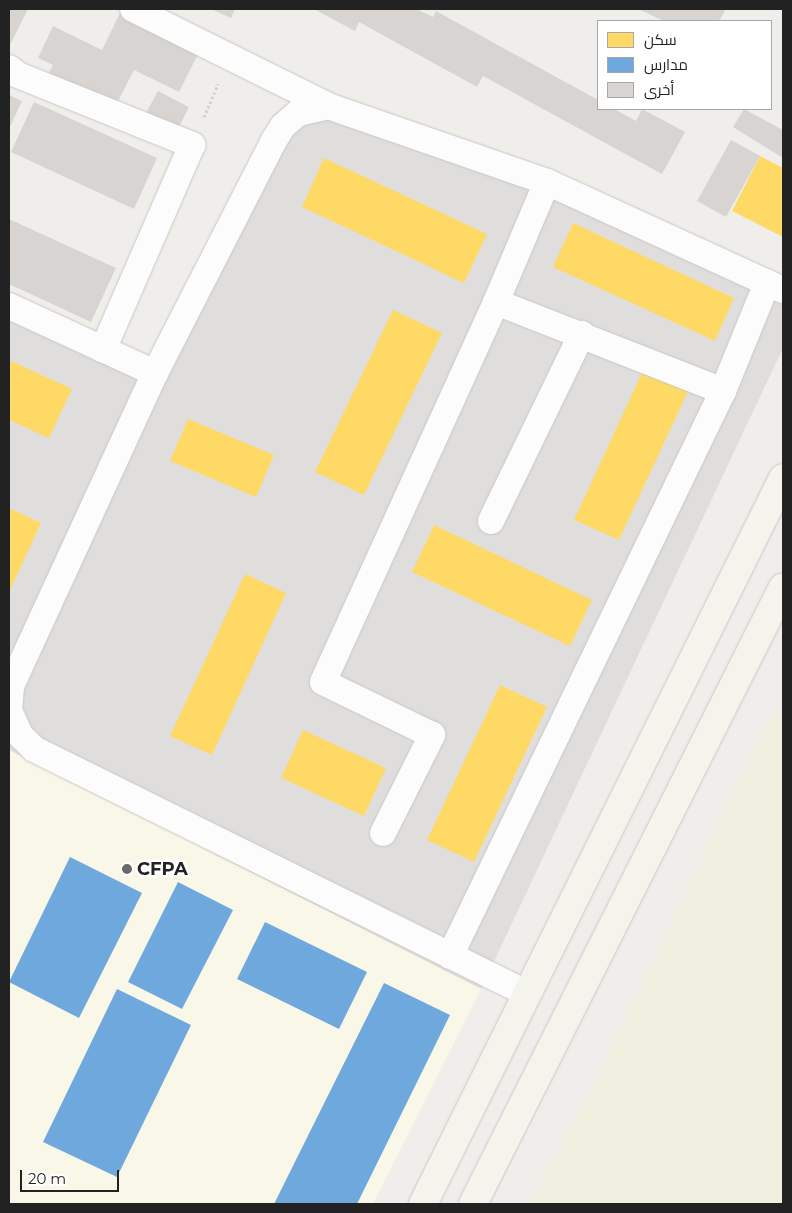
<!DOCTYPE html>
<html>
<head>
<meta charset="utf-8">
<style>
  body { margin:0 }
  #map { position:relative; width:792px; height:1213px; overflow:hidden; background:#f0eeeb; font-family:Montserrat,Cairo,sans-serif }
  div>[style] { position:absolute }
  .residential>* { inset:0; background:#dfdedc }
  .education>* { inset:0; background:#f8f7e8 }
  .farmland>* { inset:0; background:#efefdf }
  .homes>* { inset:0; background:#ffd966 }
  .schools>* { inset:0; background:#6fa8dc }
  .building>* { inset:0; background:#d7d4d2 }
  .path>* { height:3px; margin-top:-1.5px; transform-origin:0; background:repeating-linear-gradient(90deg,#dccecd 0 2.5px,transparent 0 5px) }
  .roads { filter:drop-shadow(0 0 1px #c9c8c7) drop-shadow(0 0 1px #c9c8c7) }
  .minor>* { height:26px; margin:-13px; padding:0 13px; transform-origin:13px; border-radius:13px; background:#fdfcfc }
  .secondary>* { height:28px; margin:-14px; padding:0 14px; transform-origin:14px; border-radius:14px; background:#f4f4ed }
  .dots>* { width:14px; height:14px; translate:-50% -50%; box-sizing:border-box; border:2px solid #fff; border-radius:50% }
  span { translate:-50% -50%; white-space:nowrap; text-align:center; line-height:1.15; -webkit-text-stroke:5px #fff; paint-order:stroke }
  .poi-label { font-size:18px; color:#222; font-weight:700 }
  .left { translate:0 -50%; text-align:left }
  .frame { position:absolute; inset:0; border:10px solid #222; pointer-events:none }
  .legend { position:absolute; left:597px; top:20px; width:175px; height:90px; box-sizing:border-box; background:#fff; border:1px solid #a7a7a7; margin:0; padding:6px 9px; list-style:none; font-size:15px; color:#222 }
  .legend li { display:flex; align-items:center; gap:10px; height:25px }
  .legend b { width:25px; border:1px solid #a7a7a7 }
  .scale { position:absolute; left:20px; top:1170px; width:99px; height:22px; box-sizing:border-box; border:2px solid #222; border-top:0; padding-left:6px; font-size:15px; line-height:18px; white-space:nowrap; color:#222; -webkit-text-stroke:4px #fff; paint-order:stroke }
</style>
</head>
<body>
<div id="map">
  <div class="residential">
    <i style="clip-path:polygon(332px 93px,783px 293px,783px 348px,481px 989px,9px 750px,9px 306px,155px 373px,273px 115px,306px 95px)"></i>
  </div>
  <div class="education">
    <i style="clip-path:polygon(9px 750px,481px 989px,373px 1204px,9px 1204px)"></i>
  </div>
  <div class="farmland">
    <i style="clip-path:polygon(773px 711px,783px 715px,783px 1204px,530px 1204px,593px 1086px)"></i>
  </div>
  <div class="homes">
    <i style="clip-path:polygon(760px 156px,783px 168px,783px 237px,732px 211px)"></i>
    <i style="clip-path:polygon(324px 158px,487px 234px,464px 283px,302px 207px)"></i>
    <i style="clip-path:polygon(573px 223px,734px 298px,715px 341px,553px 267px)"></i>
    <i style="clip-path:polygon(393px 310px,442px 333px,364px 495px,315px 472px)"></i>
    <i style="clip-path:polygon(9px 360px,72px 389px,49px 438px,9px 420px)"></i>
    <i style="clip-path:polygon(646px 364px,691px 385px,619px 540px,574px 520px)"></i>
    <i style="clip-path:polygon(188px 419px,274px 455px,256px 497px,170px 461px)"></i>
    <i style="clip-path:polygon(9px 508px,41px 523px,9px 592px)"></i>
    <i style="clip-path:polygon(434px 525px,592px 600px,570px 646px,412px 572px)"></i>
    <i style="clip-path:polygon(245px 574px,286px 593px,212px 755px,170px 736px)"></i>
    <i style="clip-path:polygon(500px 685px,547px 707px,474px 862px,427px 840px)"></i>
    <i style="clip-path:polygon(303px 730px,386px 768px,364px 816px,281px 778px)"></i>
  </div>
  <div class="schools">
    <i style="clip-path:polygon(70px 857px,142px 893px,79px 1018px,9px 982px)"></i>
    <i style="clip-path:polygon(178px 882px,233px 910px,182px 1009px,128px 982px)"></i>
    <i style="clip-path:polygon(265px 922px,367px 972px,339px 1029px,237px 979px)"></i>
    <i style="clip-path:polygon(384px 983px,450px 1015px,357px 1204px,274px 1204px)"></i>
    <i style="clip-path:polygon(117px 989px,191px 1025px,117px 1177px,43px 1142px)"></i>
  </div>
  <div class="building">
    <i style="clip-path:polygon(9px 9px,28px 9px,9px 47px)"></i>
    <i style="clip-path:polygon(122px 9px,201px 48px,179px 92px,134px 70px,111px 115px,44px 82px,53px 65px,38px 58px,53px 26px,102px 50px)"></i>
    <i style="clip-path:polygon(211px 9px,235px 9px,231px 18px)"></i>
    <i style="clip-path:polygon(314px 9px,416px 9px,433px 17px,436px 11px,598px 100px,598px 109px,614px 109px,636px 121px,642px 109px,685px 132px,662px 174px,483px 76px,477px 87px,359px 22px,355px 31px)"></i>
    <i style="clip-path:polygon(638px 9px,726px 9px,719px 21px,664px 21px)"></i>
    <i style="clip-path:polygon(158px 91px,189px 107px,177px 131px,145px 115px)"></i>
    <i style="clip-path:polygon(9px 95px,22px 101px,9px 129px)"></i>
    <i style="clip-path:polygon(34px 102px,157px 158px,134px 209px,11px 152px)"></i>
    <i style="clip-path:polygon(744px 109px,783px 130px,783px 158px,733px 127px)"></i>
    <i style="clip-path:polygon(731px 140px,760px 156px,726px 217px,697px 201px)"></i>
    <i style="clip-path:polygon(9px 219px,116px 268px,91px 322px,9px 284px)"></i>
  </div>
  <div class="path">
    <i style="left:204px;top:117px;width:36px;rotate:-67deg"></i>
  </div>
  <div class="roads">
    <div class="minor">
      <i style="left:133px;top:9px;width:218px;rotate:26.4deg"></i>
      <i style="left:9px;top:68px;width:11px;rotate:38deg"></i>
      <i style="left:18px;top:75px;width:188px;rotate:21.9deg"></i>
      <i style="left:192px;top:145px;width:223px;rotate:113.5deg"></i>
      <i style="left:496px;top:302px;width:244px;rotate:21.4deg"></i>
      <i style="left:9px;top:306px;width:161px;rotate:24.7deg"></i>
      <i style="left:491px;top:521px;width:208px;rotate:-64.1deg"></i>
      <i style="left:383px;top:833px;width:110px;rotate:-63.4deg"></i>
      <i style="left:432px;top:735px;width:121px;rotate:-154.1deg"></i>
      <i style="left:323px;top:682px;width:418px;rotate:-65.5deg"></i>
      <i style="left:496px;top:302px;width:130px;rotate:-67deg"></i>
      <i style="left:450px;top:956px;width:627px;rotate:-64.21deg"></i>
      <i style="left:723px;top:391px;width:117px;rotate:-67.8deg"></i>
      <i style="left:526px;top:993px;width:549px;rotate:-153.62deg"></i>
      <i style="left:34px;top:749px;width:20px;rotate:-135deg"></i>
      <i style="left:20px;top:735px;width:27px;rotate:-114deg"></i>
      <i style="left:9px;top:710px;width:24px;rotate:-85deg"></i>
      <i style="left:11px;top:686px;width:345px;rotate:-65.3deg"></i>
      <i style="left:155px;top:373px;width:259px;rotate:-62.9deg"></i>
      <i style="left:273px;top:142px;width:19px;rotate:-58deg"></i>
      <i style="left:283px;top:126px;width:20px;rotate:-41deg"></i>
      <i style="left:298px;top:113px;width:31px;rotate:-13deg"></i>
      <i style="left:328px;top:106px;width:232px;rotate:19.1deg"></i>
      <i style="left:547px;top:182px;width:260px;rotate:24.6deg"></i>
    </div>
    <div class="secondary">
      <i style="left:423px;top:1204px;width:810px;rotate:-63.62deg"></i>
      <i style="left:473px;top:1204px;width:690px;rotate:-63.32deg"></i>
    </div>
  </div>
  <div class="dots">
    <i style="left:127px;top:869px;background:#6a6968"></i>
  </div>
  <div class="poi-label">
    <span class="left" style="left:137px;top:869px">CFPA</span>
  </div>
  <div class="frame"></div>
  <ul class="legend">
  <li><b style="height:14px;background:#ffd966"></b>سكن</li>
  <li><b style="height:14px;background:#6fa8dc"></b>مدارس</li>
  <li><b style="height:14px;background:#d7d4d2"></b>أخرى</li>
  </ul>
  <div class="scale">20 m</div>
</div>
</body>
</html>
